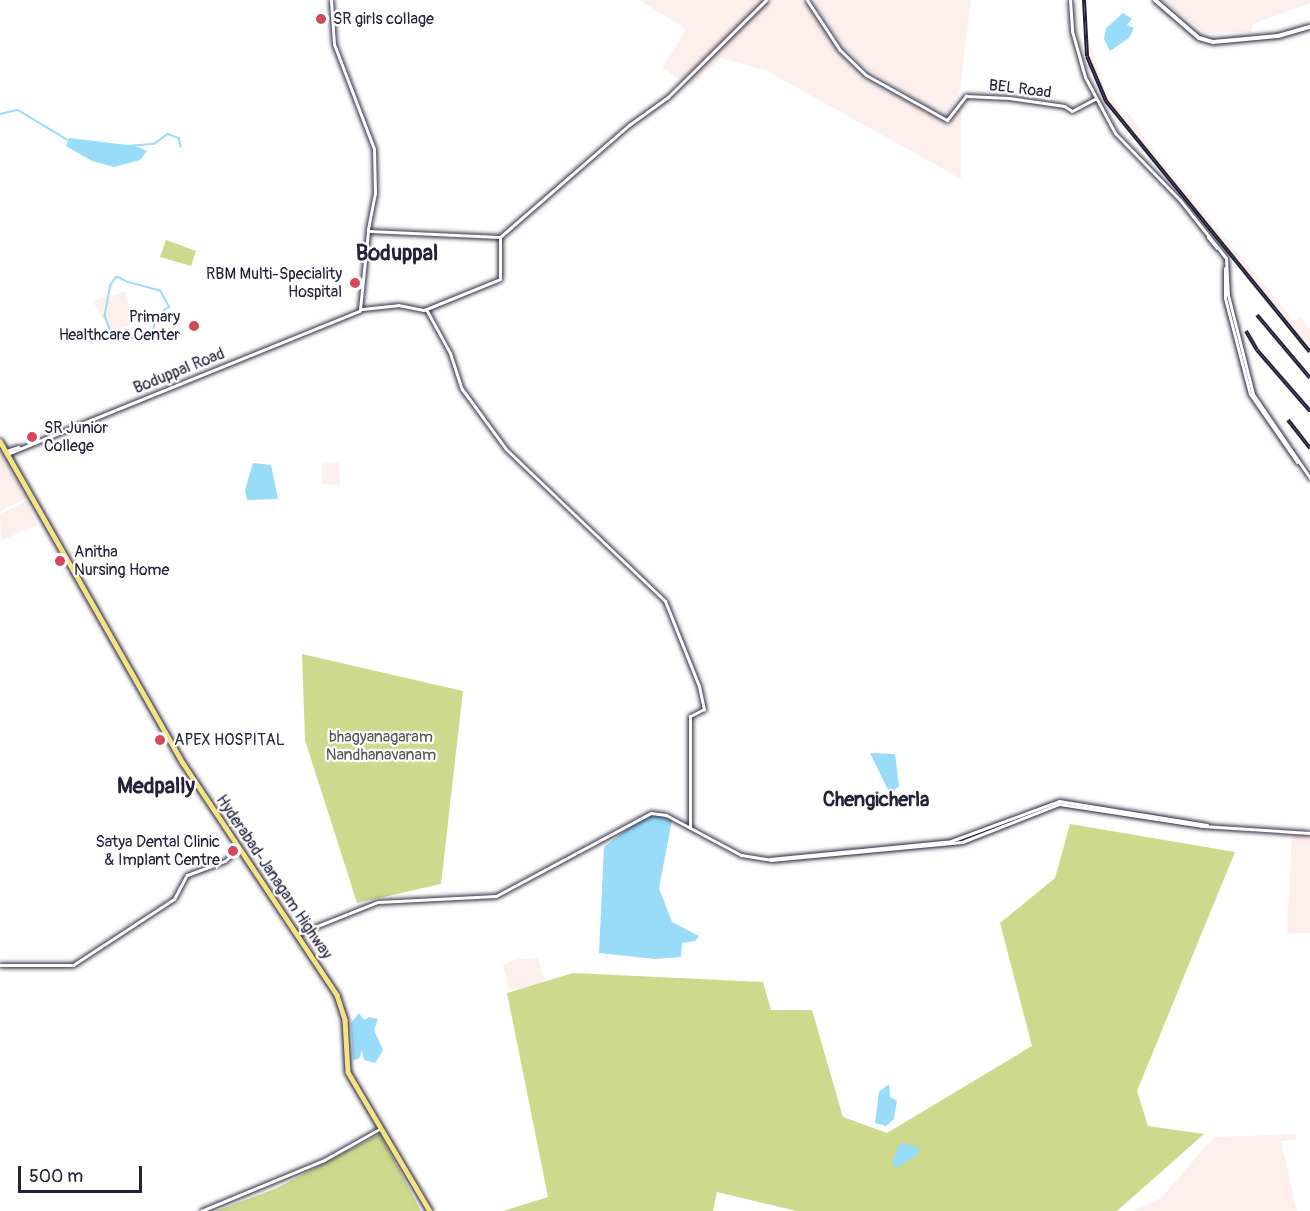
<!DOCTYPE html>
<html>
<head>
<meta charset="utf-8">
<style>
  body { margin:0 }
  #map { position:relative; width:1310px; height:1211px; overflow:hidden; background:#fff; font-family:Pangolin,sans-serif }
  div>[style] { position:absolute }
  .built>* { inset:0; background:#fdefeb }
  .green>* { inset:0; background:#cdda8d }
  .water>* { inset:0; background:#98dcfa }
  .stream>* { height:1.5px; margin:-0.75px; padding:0 0.75px; transform-origin:0.75px; border-radius:0.75px; background:#98dcfa }
  .roads { filter:drop-shadow(0 0 2px #22223b) drop-shadow(0 0 2px #22223b) }
  .tertiary>* { height:3px; margin:-1.5px; padding:0 1.5px; transform-origin:1.5px; border-radius:1.5px; background:#fff }
  .secondary>* { height:4px; margin:-2px; padding:0 2px; transform-origin:2px; border-radius:2px; background:#fff }
  .trunk>* { height:4.5px; margin:-2.25px; padding:0 2.25px; transform-origin:2.25px; border-radius:2.25px; background:#f5e382 }
  .rail>* { height:4px; margin-top:-2px; transform-origin:0; background:repeating-linear-gradient(90deg,#fff 0 4.5px,#22223b 0 9px); box-sizing:border-box; border-block:2px solid #22223b }
  .dots>* { width:16px; height:16px; translate:-50% -50%; box-sizing:border-box; border:3px solid #fff; border-radius:50% }
  span { translate:-50% -50%; white-space:nowrap; text-align:center; line-height:1.15; -webkit-text-stroke:4.5px #fff; paint-order:stroke }
  .poi-label { font-size:16px; color:#22223b }
  .left { translate:0 -50%; text-align:left }
  .right { translate:-100% -50%; text-align:right }
  .street-label { font-size:16px; color:#22223b }
  .park-label { font-size:16px; color:#555954 }
  .quarter-label { font-size:20px; color:#22223b; font-weight:700 }
  .district-label { font-size:22px; color:#22223b; font-weight:700 }
  .scale { position:absolute; left:18px; top:1166px; width:124px; height:27px; box-sizing:border-box; border:3px solid #22223b; border-top:0; padding-left:8px; font-size:18px; line-height:21px; white-space:nowrap; color:#22223b; -webkit-text-stroke:4px #fff; paint-order:stroke }
</style>
</head>
<body>
<div id="map">
  <div class="built">
    <i style="clip-path:polygon(639px 0,807px 0,842px 54px,858px 70px,948px 125px,961px 104px,961px 179px,765px 70px,721px 58px,691px 86px,662px 68px,686px 29px)"></i>
    <i style="clip-path:polygon(813px 0,971px 0,960px 89px,946px 118px,864px 67px,844px 48px)"></i>
    <i style="clip-path:polygon(1162px 0,1310px 0,1310px 3px,1253px 24px,1251px 32px,1206px 33px)"></i>
    <i style="clip-path:polygon(1089px 40px,1104px 88px,1124px 115px,1130px 114px,1147px 143px,1294px 321px,1300px 317px,1310px 329px,1310px 355px,1106px 104px,1088px 66px,1083px 41px)"></i>
    <i style="clip-path:polygon(126px 291px,132px 324px,110px 332px,93px 301px)"></i>
    <i style="clip-path:polygon(0 450px,26px 498px,0 511px)"></i>
    <i style="clip-path:polygon(322px 463px,339px 463px,340px 485px,322px 484px)"></i>
    <i style="clip-path:polygon(26px 501px,37px 525px,1px 541px,0 514px)"></i>
    <i style="clip-path:polygon(1292px 835px,1310px 836px,1310px 933px,1287px 933px)"></i>
    <i style="clip-path:polygon(538px 958px,545px 984px,509px 990px,503px 965px,516px 959px)"></i>
    <i style="clip-path:polygon(1296px 1134px,1296px 1140px,1281px 1141px,1297px 1211px,1133px 1211px,1161px 1198px,1214px 1137px)"></i>
  </div>
  <div class="green">
    <i style="clip-path:polygon(166px 240px,196px 251px,191px 266px,160px 257px)"></i>
    <i style="clip-path:polygon(302px 654px,463px 691px,441px 884px,357px 903px,305px 740px)"></i>
    <i style="clip-path:polygon(1070px 824px,1235px 852px,1137px 1091px,1148px 1126px,1204px 1134px,1117px 1211px,796px 1211px,717px 1192px,713px 1211px,503px 1211px,548px 1197px,507px 993px,573px 973px,763px 982px,771px 1010px,812px 1010px,843px 1117px,887px 1133px,1032px 1046px,1000px 923px,1055px 878px)"></i>
    <i style="clip-path:polygon(380px 1134px,421px 1211px,216px 1211px,277px 1188px)"></i>
  </div>
  <div class="water">
    <i style="clip-path:polygon(1123px 13px,1132px 19px,1127px 25px,1134px 28px,1129px 38px,1110px 51px,1104px 39px,1106px 28px)"></i>
    <i style="clip-path:polygon(69px 138px,136px 146px,147px 151px,140px 160px,114px 167px,92px 161px,66px 146px)"></i>
    <i style="clip-path:polygon(253px 463px,271px 465px,278px 499px,247px 500px,245px 490px)"></i>
    <i style="clip-path:polygon(870px 753px,895px 754px,899px 786px,890px 794px)"></i>
    <i style="clip-path:polygon(658px 815px,672px 820px,659px 888px,672px 922px,699px 936px,695px 941px,682px 943px,681px 957px,655px 959px,599px 953px,604px 847px,643px 817px)"></i>
    <i style="clip-path:polygon(359px 1013px,364px 1020px,369px 1017px,378px 1019px,374px 1030px,383px 1050px,375px 1063px,364px 1060px,362px 1050px,359px 1059px,353px 1060px,351px 1023px)"></i>
    <i style="clip-path:polygon(889px 1084px,890px 1097px,897px 1101px,894px 1119px,886px 1126px,875px 1123px,879px 1092px)"></i>
    <i style="clip-path:polygon(900px 1143px,918px 1147px,918px 1155px,896px 1168px,892px 1163px)"></i>
  </div>
  <div class="stream">
    <i style="left:0;top:114px;width:18px;rotate:-13deg"></i>
    <i style="left:18px;top:110px;width:58px;rotate:31deg"></i>
    <i style="left:129px;top:146px;width:25px;rotate:-5deg"></i>
    <i style="left:154px;top:144px;width:17px;rotate:-36deg"></i>
    <i style="left:168px;top:134px;width:12px;rotate:20deg"></i>
    <i style="left:179px;top:138px;width:9px;rotate:77deg"></i>
    <i style="left:129px;top:283px;width:13px;rotate:-153deg"></i>
    <i style="left:117px;top:277px;width:10px;rotate:127deg"></i>
    <i style="left:111px;top:285px;width:32px;rotate:101deg"></i>
    <i style="left:105px;top:316px;width:16px;rotate:68deg"></i>
    <i style="left:111px;top:331px;width:16px;rotate:30deg"></i>
    <i style="left:125px;top:339px;width:20px;rotate:-6deg"></i>
    <i style="left:145px;top:337px;width:10px;rotate:-37deg"></i>
    <i style="left:153px;top:331px;width:15px;rotate:-79deg"></i>
    <i style="left:156px;top:316px;width:16px;rotate:-35deg"></i>
    <i style="left:169px;top:307px;width:18px;rotate:-119deg"></i>
    <i style="left:160px;top:291px;width:30px;rotate:-165deg"></i>
  </div>
  <div class="roads">
    <div class="tertiary">
      <i style="left:331px;top:0;width:44px;rotate:86.1deg"></i>
      <i style="left:334px;top:44px;width:112px;rotate:69.1deg"></i>
      <i style="left:374px;top:149px;width:44px;rotate:88.7deg"></i>
      <i style="left:375px;top:193px;width:38px;rotate:101deg"></i>
      <i style="left:807px;top:0;width:60px;rotate:56.6deg"></i>
      <i style="left:840px;top:50px;width:36px;rotate:44deg"></i>
      <i style="left:866px;top:75px;width:93px;rotate:29.1deg"></i>
      <i style="left:947px;top:120px;width:31px;rotate:-52deg"></i>
      <i style="left:966px;top:96px;width:43px;rotate:2.7deg"></i>
      <i style="left:1009px;top:98px;width:56px;rotate:8.3deg"></i>
      <i style="left:1064px;top:106px;width:9px;rotate:32deg"></i>
      <i style="left:1072px;top:111px;width:27px;rotate:-28deg"></i>
      <i style="left:1070px;top:0;width:31px;rotate:86deg"></i>
      <i style="left:1072px;top:31px;width:48px;rotate:74.2deg"></i>
      <i style="left:1085px;top:77px;width:64px;rotate:61.8deg"></i>
      <i style="left:1115px;top:133px;width:93px;rotate:45.9deg"></i>
      <i style="left:1180px;top:200px;width:74px;rotate:51.6deg"></i>
      <i style="left:1226px;top:258px;width:37px;rotate:87deg"></i>
      <i style="left:1228px;top:295px;width:102px;rotate:75.8deg"></i>
      <i style="left:1253px;top:394px;width:102px;rotate:55.8deg"></i>
      <i style="left:369px;top:231px;width:131px;rotate:2.6deg"></i>
      <i style="left:1208px;top:237px;width:14px;rotate:51deg"></i>
      <i style="left:1225px;top:268px;width:30px;rotate:90deg"></i>
      <i style="left:1225px;top:298px;width:99px;rotate:75.4deg"></i>
      <i style="left:1250px;top:394px;width:83px;rotate:55.3deg"></i>
      <i style="left:360px;top:309px;width:77px;rotate:-84.1deg"></i>
      <i style="left:362px;top:309px;width:36px;rotate:-6deg"></i>
      <i style="left:398px;top:305px;width:26px;rotate:11deg"></i>
      <i style="left:424px;top:310px;width:82px;rotate:-22.2deg"></i>
      <i style="left:500px;top:279px;width:42px;rotate:-90deg"></i>
      <i style="left:500px;top:237px;width:171px;rotate:-41deg"></i>
      <i style="left:629px;top:125px;width:48px;rotate:-35.7deg"></i>
      <i style="left:668px;top:97px;width:138px;rotate:-44.7deg"></i>
      <i style="left:426px;top:309px;width:50px;rotate:61.4deg"></i>
      <i style="left:450px;top:353px;width:38px;rotate:72deg"></i>
      <i style="left:462px;top:389px;width:74px;rotate:53.7deg"></i>
      <i style="left:506px;top:449px;width:220px;rotate:43.7deg"></i>
      <i style="left:665px;top:601px;width:92px;rotate:68.2deg"></i>
      <i style="left:699px;top:686px;width:24px;rotate:78deg"></i>
      <i style="left:704px;top:709px;width:16px;rotate:153deg"></i>
      <i style="left:690px;top:716px;width:112px;rotate:90deg"></i>
      <i style="left:6px;top:451px;width:13px;rotate:-18deg"></i>
      <i style="left:7px;top:454px;width:381px;rotate:-22.1deg"></i>
      <i style="left:769px;top:859px;width:183px;rotate:-5.6deg"></i>
      <i style="left:951px;top:841px;width:115px;rotate:-20.3deg"></i>
      <i style="left:1059px;top:801px;width:150px;rotate:9.2deg"></i>
      <i style="left:297px;top:934px;width:87px;rotate:-21.6deg"></i>
      <i style="left:378px;top:902px;width:118px;rotate:-2.9deg"></i>
      <i style="left:496px;top:896px;width:176px;rotate:-28.2deg"></i>
      <i style="left:651px;top:813px;width:15px;rotate:8deg"></i>
      <i style="left:666px;top:815px;width:85px;rotate:28.1deg"></i>
      <i style="left:741px;top:855px;width:30px;rotate:9deg"></i>
      <i style="left:771px;top:860px;width:192px;rotate:-5.4deg"></i>
      <i style="left:962px;top:842px;width:104px;rotate:-21.4deg"></i>
      <i style="left:1059px;top:804px;width:145px;rotate:8.7deg"></i>
      <i style="left:1202px;top:826px;width:108px;rotate:3.7deg"></i>
      <i style="left:0;top:965px;width:73px"></i>
      <i style="left:73px;top:965px;width:121px;rotate:-33.2deg"></i>
      <i style="left:174px;top:899px;width:27px;rotate:-62deg"></i>
      <i style="left:187px;top:875px;width:40px;rotate:-20.2deg"></i>
      <i style="left:225px;top:861px;width:19px;rotate:-43deg"></i>
      <i style="left:201px;top:1211px;width:133px;rotate:-22.5deg"></i>
      <i style="left:324px;top:1160px;width:65px;rotate:-29.3deg"></i>
    </div>
    <div class="secondary">
      <i style="left:1155px;top:0;width:58px;rotate:40.8deg"></i>
      <i style="left:1199px;top:38px;width:15px;rotate:16deg"></i>
      <i style="left:1213px;top:42px;width:65px;rotate:-5.3deg"></i>
      <i style="left:1278px;top:36px;width:33px;rotate:-16deg"></i>
    </div>
    <div class="trunk">
      <i style="left:0;top:441px;width:370px;rotate:60.4deg"></i>
      <i style="left:183px;top:763px;width:278px;rotate:56.4deg"></i>
      <i style="left:337px;top:995px;width:26px;rotate:72deg"></i>
      <i style="left:345px;top:1020px;width:52px;rotate:86.7deg"></i>
      <i style="left:348px;top:1072px;width:161px;rotate:59.5deg"></i>
    </div>
  </div>
  <div class="rail">
    <i style="left:1084px;top:0;width:56px;rotate:86.9deg"></i>
    <i style="left:1087px;top:56px;width:49px;rotate:67.1deg"></i>
    <i style="left:1106px;top:101px;width:323px;rotate:50.9deg"></i>
    <i style="left:1257px;top:315px;width:82px;rotate:49.9deg"></i>
    <i style="left:1246px;top:331px;width:22px;rotate:60deg"></i>
    <i style="left:1257px;top:350px;width:81px;rotate:49deg"></i>
    <i style="left:1288px;top:420px;width:36px;rotate:52deg"></i>
  </div>
  <div class="dots">
    <i style="left:321px;top:19px;background:#d1495b"></i>
    <i style="left:355px;top:283px;background:#d1495b"></i>
    <i style="left:194px;top:326px;background:#d1495b"></i>
    <i style="left:32px;top:437px;background:#d1495b"></i>
    <i style="left:60px;top:561px;background:#d1495b"></i>
    <i style="left:160px;top:740px;background:#d1495b"></i>
    <i style="left:233px;top:851px;background:#d1495b"></i>
  </div>
  <div class="poi-label">
    <span class="left" style="left:333px;top:19px">SR girls collage</span>
    <span class="right" style="left:342px;top:283px">RBM Multi-Speciality<br>Hospital</span>
    <span class="right" style="left:180px;top:326px">Primary<br>Healthcare Center</span>
    <span class="left" style="left:44px;top:437px">SR Junior<br>College</span>
    <span class="left" style="left:74px;top:561px">Anitha<br>Nursing Home</span>
    <span class="left" style="left:174px;top:740px">APEX HOSPITAL</span>
    <span class="right" style="left:220px;top:851px">Satya Dental Clinic<br>&amp; Implant Centre</span>
  </div>
  <div class="street-label">
    <span style="left:1020px;top:89px;rotate:7deg">BEL Road</span>
    <span style="left:179px;top:371px;rotate:-22deg">Boduppal Road</span>
    <span style="left:274px;top:877px;rotate:56deg">Hyderabad-Janagam Highway</span>
  </div>
  <div class="park-label">
    <span style="left:381px;top:746px">bhagyanagaram<br>Nandhanavanam</span>
  </div>
  <div class="quarter-label">
    <span style="left:876px;top:799px">Chengicherla</span>
  </div>
  <div class="district-label">
    <span style="left:397px;top:254px">Boduppal</span>
    <span style="left:156px;top:787px">Medpally</span>
  </div>
  <div class="scale">500 m</div>
</div>
</body>
</html>
